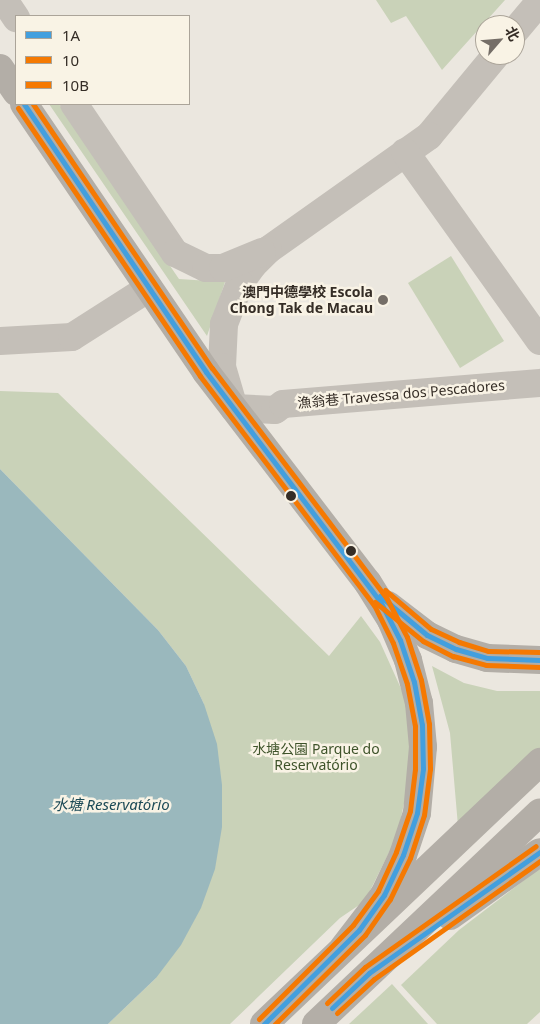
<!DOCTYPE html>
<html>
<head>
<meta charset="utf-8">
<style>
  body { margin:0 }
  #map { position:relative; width:540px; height:1024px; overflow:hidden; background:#ebe7df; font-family:"Noto Sans","Noto Sans SC",sans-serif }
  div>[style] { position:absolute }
  .green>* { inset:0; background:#c9d2b8 }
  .water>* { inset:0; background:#9ab8bd }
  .minor>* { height:28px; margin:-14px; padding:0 14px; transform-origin:14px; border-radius:14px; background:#c4bfb8 }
  .major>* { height:28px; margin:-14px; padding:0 14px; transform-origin:14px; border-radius:14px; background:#b3aea7 }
  .bus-1>* { height:5px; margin:-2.5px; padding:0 2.5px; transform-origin:2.5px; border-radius:2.5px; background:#439fde }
  .bus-2>* { height:5px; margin:-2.5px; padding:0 2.5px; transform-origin:2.5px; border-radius:2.5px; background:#f57902 }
  .bus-3>* { height:5px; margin:-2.5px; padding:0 2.5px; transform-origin:2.5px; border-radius:2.5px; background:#f57902 }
  .dots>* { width:14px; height:14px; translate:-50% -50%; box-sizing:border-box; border:2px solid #f9f3e5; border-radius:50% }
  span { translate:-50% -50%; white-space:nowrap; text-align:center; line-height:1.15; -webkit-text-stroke:5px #f9f3e5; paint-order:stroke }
  .poi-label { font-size:14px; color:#352d26; font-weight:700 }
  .right { translate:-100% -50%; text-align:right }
  .street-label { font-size:14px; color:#352d26 }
  .park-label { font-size:14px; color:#3e532a }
  .water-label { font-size:15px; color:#1c4a56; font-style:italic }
  .legend { position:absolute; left:15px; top:15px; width:175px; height:90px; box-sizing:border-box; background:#f9f3e5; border:1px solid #aba499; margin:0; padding:6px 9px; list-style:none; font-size:15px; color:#352d26 }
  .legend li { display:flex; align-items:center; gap:10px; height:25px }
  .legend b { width:25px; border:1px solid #aba499 }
  .north { position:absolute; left:475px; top:15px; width:50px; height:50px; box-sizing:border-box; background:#f9f3e5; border:1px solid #aba499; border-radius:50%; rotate:63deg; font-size:14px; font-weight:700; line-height:20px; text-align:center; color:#352d26 }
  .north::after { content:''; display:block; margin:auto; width:18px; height:22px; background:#756e67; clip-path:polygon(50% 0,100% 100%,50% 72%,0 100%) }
</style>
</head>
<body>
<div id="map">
  <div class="green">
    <i style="clip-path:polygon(376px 0,505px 0,442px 70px,406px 16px,391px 23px)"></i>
    <i style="clip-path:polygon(49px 104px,59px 104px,179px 279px,225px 282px,207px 336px)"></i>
    <i style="clip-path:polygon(451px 256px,504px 341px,460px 368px,408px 283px)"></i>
    <i style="clip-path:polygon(0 391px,58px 393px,329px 656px,361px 616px,380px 642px,403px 693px,410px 724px,412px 766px,397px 836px,365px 901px,340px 918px,230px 1024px,108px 1024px,156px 978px,204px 704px,186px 666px,158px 630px,0 469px)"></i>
    <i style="clip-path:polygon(432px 666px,464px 683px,497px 691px,540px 691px,540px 749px,458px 826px,450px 733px)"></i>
    <i style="clip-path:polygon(540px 868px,540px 1012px,527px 1024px,437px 1024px,401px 985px,459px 930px)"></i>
    <i style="clip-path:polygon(392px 984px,428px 1024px,349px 1024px)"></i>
  </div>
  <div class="water">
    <i style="clip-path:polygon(0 469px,158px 630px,186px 666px,204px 704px,217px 744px,222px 785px,222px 827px,215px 869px,201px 908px,181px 945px,156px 978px,108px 1024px,0 1024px)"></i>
  </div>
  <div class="minor">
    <i style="left:4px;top:0;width:22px;rotate:56deg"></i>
    <i style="left:515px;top:31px;width:39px;rotate:-50deg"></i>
    <i style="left:496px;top:55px;width:105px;rotate:129.6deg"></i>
    <i style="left:429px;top:136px;width:197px;rotate:144.7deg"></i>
    <i style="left:268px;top:250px;width:21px;rotate:135deg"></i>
    <i style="left:253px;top:265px;width:22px;rotate:126deg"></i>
    <i style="left:240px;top:283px;width:44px;rotate:111.3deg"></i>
    <i style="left:224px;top:324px;width:43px;rotate:92.7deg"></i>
    <i style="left:222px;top:367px;width:43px;rotate:73.7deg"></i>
    <i style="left:234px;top:408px;width:41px;rotate:2.8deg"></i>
    <i style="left:275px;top:410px;width:10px;rotate:-37deg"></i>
    <i style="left:283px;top:404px;width:258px;rotate:-4.7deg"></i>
    <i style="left:74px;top:104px;width:180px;rotate:55.9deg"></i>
    <i style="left:175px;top:253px;width:34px;rotate:26deg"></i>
    <i style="left:206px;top:268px;width:17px"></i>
    <i style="left:223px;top:268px;width:42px;rotate:-22.3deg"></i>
    <i style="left:405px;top:152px;width:232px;rotate:54.5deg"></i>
    <i style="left:0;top:341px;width:72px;rotate:-3.2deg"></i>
    <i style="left:72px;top:337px;width:91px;rotate:-32.5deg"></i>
  </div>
  <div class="major">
    <i style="left:0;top:68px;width:29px;rotate:56deg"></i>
    <i style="left:24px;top:104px;width:324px;rotate:55.8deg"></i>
    <i style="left:206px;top:372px;width:266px;rotate:52.5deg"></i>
    <i style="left:368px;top:583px;width:44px;rotate:58.1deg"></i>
    <i style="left:391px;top:620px;width:43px;rotate:67deg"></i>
    <i style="left:408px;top:660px;width:44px;rotate:75.7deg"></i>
    <i style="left:419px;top:703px;width:44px;rotate:84.8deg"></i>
    <i style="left:423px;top:747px;width:66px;rotate:95.2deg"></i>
    <i style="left:417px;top:813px;width:44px;rotate:108.4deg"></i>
    <i style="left:403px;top:855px;width:44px;rotate:115.4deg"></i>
    <i style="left:384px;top:895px;width:66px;rotate:127.6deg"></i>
    <i style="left:388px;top:605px;width:49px;rotate:37.6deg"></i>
    <i style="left:427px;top:635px;width:32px;rotate:26deg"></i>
    <i style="left:456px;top:649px;width:32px;rotate:16deg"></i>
    <i style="left:487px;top:658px;width:53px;rotate:2.2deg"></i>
    <i style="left:450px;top:916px;width:110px;rotate:-35.4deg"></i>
    <i style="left:264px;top:1024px;width:381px;rotate:-43.5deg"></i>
    <i style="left:316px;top:1024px;width:308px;rotate:-43.4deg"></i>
  </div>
  <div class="bus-1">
    <i style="left:24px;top:104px;width:324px;rotate:55.8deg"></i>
    <i style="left:206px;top:372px;width:288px;rotate:52.8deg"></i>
    <i style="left:380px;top:601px;width:44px;rotate:62.9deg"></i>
    <i style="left:400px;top:640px;width:44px;rotate:71.6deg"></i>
    <i style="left:414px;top:682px;width:44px;rotate:79.5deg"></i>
    <i style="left:422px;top:725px;width:44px;rotate:88.7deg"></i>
    <i style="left:423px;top:769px;width:44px;rotate:97.8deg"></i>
    <i style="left:417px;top:813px;width:44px;rotate:108.4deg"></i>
    <i style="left:403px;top:855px;width:44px;rotate:115.4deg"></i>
    <i style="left:384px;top:895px;width:43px;rotate:125.5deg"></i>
    <i style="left:359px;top:930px;width:134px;rotate:135.3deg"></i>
    <i style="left:380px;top:596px;width:61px;rotate:39.7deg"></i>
    <i style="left:427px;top:635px;width:32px;rotate:26deg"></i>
    <i style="left:456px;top:649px;width:32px;rotate:16deg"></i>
    <i style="left:487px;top:658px;width:53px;rotate:2.2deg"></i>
    <i style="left:332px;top:1008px;width:51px;rotate:-43.4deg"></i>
    <i style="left:369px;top:973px;width:209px;rotate:-35.3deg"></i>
  </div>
  <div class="bus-2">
    <i style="left:18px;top:108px;width:324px;rotate:55.8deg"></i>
    <i style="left:200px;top:376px;width:288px;rotate:52.8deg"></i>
    <i style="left:374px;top:605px;width:42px;rotate:63.4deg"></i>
    <i style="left:393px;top:643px;width:43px;rotate:71.1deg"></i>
    <i style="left:407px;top:684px;width:43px;rotate:79.2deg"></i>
    <i style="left:415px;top:726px;width:43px;rotate:90deg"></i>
    <i style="left:415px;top:769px;width:42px;rotate:96.8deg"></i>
    <i style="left:410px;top:811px;width:43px;rotate:108.9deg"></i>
    <i style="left:396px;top:852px;width:43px;rotate:114.8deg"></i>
    <i style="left:378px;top:891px;width:42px;rotate:126.3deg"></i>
    <i style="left:353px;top:925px;width:133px;rotate:135deg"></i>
    <i style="left:375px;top:602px;width:62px;rotate:39.1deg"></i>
    <i style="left:423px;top:641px;width:34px;rotate:27deg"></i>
    <i style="left:453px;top:656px;width:34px;rotate:15deg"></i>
    <i style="left:486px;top:665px;width:54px;rotate:2.1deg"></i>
    <i style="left:337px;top:1013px;width:50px;rotate:-42.6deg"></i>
    <i style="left:374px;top:979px;width:204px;rotate:-35.4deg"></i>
  </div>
  <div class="bus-3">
    <i style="left:33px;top:104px;width:319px;rotate:55.9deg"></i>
    <i style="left:212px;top:368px;width:288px;rotate:52.8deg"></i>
    <i style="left:386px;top:597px;width:45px;rotate:62.3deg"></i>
    <i style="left:407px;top:637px;width:45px;rotate:72deg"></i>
    <i style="left:421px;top:680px;width:45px;rotate:79.7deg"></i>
    <i style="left:429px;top:724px;width:45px;rotate:88.7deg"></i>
    <i style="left:430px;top:769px;width:46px;rotate:97.4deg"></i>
    <i style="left:424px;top:815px;width:45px;rotate:108deg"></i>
    <i style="left:410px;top:858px;width:46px;rotate:116deg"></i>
    <i style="left:390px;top:899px;width:44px;rotate:124.8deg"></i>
    <i style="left:365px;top:935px;width:127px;rotate:135.3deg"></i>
    <i style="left:385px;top:590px;width:60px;rotate:40.3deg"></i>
    <i style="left:431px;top:629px;width:31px;rotate:25deg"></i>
    <i style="left:459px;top:642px;width:30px;rotate:17deg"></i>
    <i style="left:488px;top:651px;width:52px;rotate:1.1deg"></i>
    <i style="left:327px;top:1003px;width:52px;rotate:-43.5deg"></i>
    <i style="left:365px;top:967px;width:209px;rotate:-35.3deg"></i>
  </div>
  <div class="dots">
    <i style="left:383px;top:300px;background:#756e67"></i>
    <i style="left:291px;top:496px;background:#352d26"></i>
    <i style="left:351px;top:551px;background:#352d26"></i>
  </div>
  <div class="poi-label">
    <span class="right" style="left:373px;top:300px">澳門中德學校 Escola<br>Chong Tak de Macau</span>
  </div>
  <div class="street-label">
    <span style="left:401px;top:394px;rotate:-5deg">漁翁巷 Travessa dos Pescadores</span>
  </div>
  <div class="park-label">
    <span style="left:316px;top:757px">水塘公園 Parque do<br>Reservatório</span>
  </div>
  <div class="water-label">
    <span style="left:111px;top:805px">水塘 Reservatório</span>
  </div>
  <ul class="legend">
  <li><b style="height:6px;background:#439fde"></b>1A</li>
  <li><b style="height:6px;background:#f57902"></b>10</li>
  <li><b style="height:6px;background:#f57902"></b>10B</li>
  </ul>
  <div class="north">北</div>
</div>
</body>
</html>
